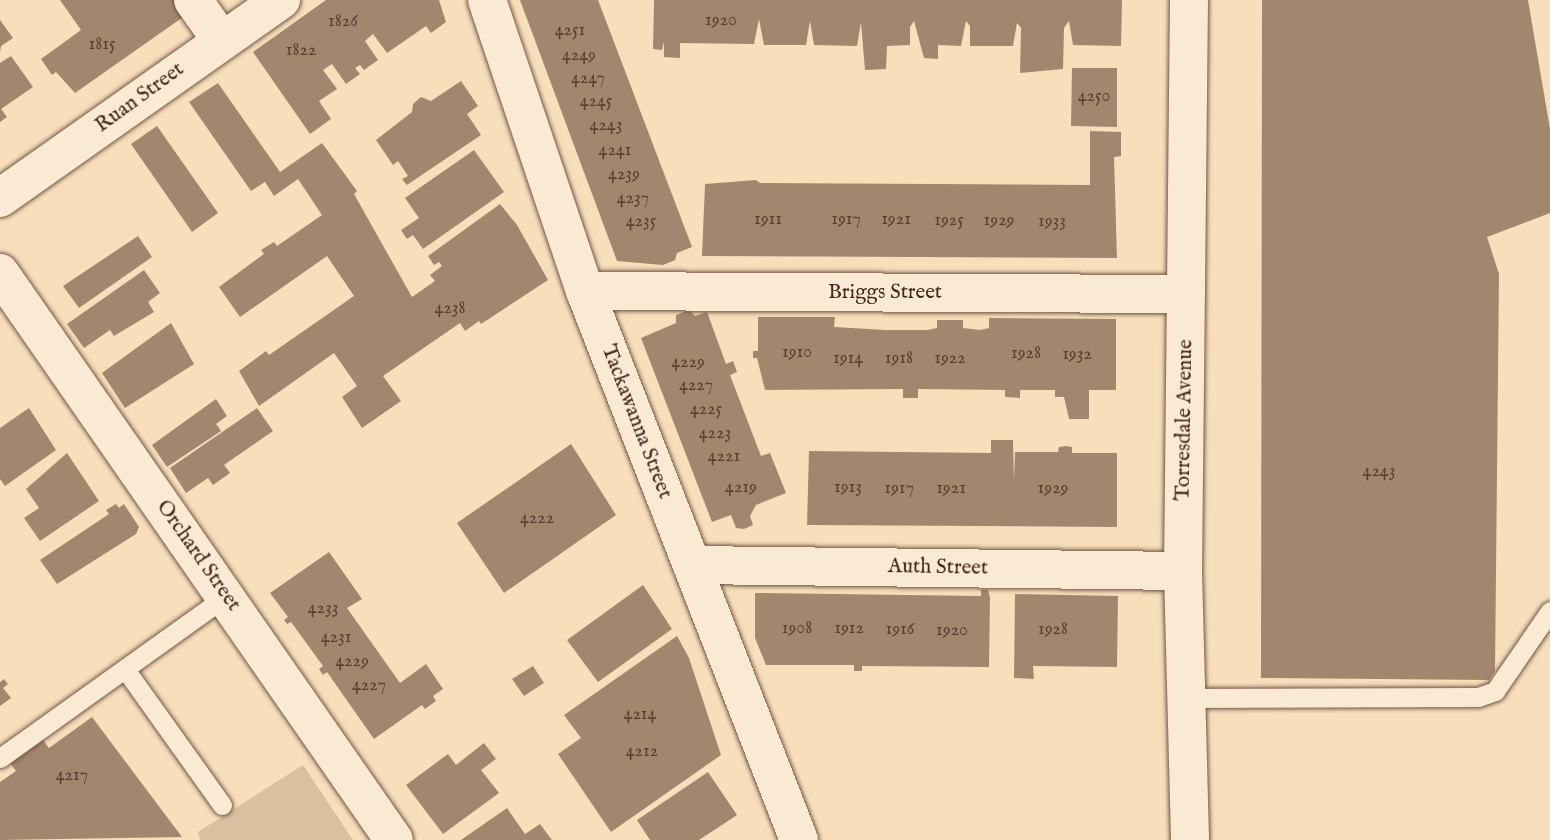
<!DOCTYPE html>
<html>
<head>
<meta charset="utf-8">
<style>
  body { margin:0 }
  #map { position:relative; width:1550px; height:840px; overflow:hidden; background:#f7dfbc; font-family:"IM FELL English",serif }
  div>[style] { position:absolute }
  .green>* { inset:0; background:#d9c0a1 }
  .building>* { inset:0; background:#a2876f }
  .roads { filter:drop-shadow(0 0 2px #725544) drop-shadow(0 0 2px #725544) }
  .lane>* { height:19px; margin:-9.5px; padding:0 9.5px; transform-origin:9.5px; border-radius:9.5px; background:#faead3 }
  .street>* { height:38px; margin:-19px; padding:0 19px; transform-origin:19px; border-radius:19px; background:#faead3 }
  .secondary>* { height:38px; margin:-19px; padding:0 19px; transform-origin:19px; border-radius:19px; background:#faead3 }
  span { translate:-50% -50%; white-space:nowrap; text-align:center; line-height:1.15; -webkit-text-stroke:5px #faead3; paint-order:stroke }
  .number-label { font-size:18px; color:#5d3f31 }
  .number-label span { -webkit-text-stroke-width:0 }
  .street-label { font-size:21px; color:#46271c }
</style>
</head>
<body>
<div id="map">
  <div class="green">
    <i style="clip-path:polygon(303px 765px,353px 840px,200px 840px,198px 832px)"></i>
  </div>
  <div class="building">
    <i style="clip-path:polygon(60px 0,176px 0,186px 15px,75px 93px,56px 72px,52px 75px,41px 59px,81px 30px)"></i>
    <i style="clip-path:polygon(326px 0,439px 0,446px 22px,431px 33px,426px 26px,387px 53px,373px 34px,365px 41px,378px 60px,364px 70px,360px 65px,355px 68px,360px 74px,346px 84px,332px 64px,323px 70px,337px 89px,319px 101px,331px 119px,310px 134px,253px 52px)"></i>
    <i style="clip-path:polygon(520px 0,598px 0,692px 247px,677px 253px,675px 260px,663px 265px,617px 261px)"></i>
    <i style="clip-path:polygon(654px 0,1122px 0,1121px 46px,1073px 45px,1069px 21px,1064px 28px,1063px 69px,1020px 73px,1021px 28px,1017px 23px,1013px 46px,970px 46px,970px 26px,966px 21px,961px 46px,938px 45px,938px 59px,924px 58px,914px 21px,910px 27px,910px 45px,887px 46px,886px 69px,865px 70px,861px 22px,857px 46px,814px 45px,810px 21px,806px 45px,764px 45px,759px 19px,754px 44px,680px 43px,680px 58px,664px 57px,664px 42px,662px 50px,653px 49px)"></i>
    <i style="clip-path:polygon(1262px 0,1528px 0,1550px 129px,1550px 213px,1487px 237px,1499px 274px,1495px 671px,1489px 680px,1261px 678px)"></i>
    <i style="clip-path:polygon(0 20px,13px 38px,1px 46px,0 52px)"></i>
    <i style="clip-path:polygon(11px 56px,33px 87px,1px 109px,7px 117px,0 122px,0 63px)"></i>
    <i style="clip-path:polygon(1072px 68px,1117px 68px,1117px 127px,1071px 126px)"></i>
    <i style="clip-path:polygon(461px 81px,478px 106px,467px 114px,481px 135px,407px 185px,402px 179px,408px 176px,398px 161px,393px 165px,376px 140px,412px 112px,413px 104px,421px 97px,431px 101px)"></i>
    <i style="clip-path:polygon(218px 83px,280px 172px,322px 143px,357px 191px,354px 194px,412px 297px,435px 281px,430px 275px,442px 266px,439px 262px,434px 265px,428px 256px,500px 204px,517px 225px,548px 280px,481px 324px,479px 321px,465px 331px,460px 323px,383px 376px,401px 401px,362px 428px,342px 397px,357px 386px,334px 353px,259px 406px,239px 371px,266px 351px,269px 355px,354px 296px,327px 256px,240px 317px,219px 287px,264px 254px,261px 250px,274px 242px,277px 246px,322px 215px,298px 179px,274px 196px,265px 182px,251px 191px,189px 102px)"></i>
    <i style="clip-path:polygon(157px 126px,218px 213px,192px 232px,131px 144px)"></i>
    <i style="clip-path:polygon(1090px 131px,1121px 132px,1121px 156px,1114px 157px,1117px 258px,702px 256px,705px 184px,756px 180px,760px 183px,1090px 185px)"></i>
    <i style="clip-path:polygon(474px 150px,504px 192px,423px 249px,413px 235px,407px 239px,401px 230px,419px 218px,405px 198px)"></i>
    <i style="clip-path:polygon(138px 236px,152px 257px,79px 308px,63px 286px)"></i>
    <i style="clip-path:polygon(144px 270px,160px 293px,148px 302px,154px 312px,114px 336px,110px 330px,84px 348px,67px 324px)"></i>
    <i style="clip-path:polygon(689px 310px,695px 316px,707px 312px,726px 364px,733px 361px,737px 372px,730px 375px,761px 456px,770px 453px,786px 493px,756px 505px,750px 516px,753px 525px,744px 529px,736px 528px,731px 515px,712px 522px,641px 338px,676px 323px,676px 315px)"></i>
    <i style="clip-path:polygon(758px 317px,835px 317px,834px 327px,886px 330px,928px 330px,937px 328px,937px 320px,963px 320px,963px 328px,980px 330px,989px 328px,989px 318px,1116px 319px,1116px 390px,1089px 390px,1089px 419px,1069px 419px,1064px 397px,1055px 397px,1055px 390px,1020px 390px,1020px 398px,1005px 397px,1005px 390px,918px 389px,918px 398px,903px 398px,903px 389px,765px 390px,757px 358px,753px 358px,753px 351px,758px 351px)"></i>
    <i style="clip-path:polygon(171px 323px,194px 364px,125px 408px,102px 373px)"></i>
    <i style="clip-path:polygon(216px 399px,227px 416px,216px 424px,221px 431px,167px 467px,152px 445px)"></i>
    <i style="clip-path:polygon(29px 408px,56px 450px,5px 486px,0 479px,0 428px)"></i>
    <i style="clip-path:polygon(257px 408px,273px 431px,224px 465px,230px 473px,213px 485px,208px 478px,186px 493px,170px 468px)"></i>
    <i style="clip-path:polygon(991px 440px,1013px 440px,1014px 481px,1015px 452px,1058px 452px,1059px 447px,1066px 446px,1072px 447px,1072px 453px,1117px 453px,1117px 527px,807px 525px,809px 451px,991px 453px)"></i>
    <i style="clip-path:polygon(571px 444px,616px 515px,504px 593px,457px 523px)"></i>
    <i style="clip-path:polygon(67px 453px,99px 501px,40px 541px,24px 518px,39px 508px,26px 489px)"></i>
    <i style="clip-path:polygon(116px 504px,119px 508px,124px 504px,139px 527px,136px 534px,57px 584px,40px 560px,109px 514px,106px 510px)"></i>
    <i style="clip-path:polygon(329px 552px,362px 599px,347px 608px,400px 683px,426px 664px,443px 689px,433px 696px,436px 701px,425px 709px,422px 705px,374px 739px,327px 672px,323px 675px,319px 669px,323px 666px,291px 622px,287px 624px,284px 620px,288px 617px,270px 593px)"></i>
    <i style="clip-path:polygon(643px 585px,672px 629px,598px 682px,567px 640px)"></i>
    <i style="clip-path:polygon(981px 590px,988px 590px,990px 597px,989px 667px,862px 666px,862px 671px,854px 671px,854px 665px,766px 665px,755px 638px,755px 593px,981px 596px)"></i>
    <i style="clip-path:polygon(1015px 594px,1118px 596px,1117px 667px,1033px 666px,1034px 679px,1014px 678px)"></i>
    <i style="clip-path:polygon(677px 636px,689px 658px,721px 755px,611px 832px,558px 754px,581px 738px,564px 715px)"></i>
    <i style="clip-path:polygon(533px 666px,544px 683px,524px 696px,512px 679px)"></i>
    <i style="clip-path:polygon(4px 679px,8px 684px,3px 688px,11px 698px,0 706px,0 682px)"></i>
    <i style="clip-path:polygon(92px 717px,182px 837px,0 840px,0 782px,16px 771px,10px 763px,42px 739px,49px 748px)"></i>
    <i style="clip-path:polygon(484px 743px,496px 759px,481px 770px,499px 793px,443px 834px,406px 785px,448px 754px,456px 765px)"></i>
    <i style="clip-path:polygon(708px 772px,737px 815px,699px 840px,650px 840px,637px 820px)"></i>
    <i style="clip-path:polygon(507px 808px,525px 834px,540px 824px,552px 840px,461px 840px)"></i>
  </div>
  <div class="roads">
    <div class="lane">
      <i style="left:125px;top:669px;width:167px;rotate:54.5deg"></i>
      <i style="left:1186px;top:698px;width:292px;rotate:-0.2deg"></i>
      <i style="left:1478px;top:697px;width:18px;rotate:-19deg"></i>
      <i style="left:1495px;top:691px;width:97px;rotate:-55.5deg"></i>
      <i style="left:0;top:758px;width:278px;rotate:-35.6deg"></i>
    </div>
    <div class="street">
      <i style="left:193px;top:0;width:49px;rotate:55deg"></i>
      <i style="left:487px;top:0;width:307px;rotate:71.4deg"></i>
      <i style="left:585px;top:291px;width:589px;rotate:68.7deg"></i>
      <i style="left:0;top:198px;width:344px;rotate:-35.2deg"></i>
      <i style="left:0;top:273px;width:690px;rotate:55.21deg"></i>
      <i style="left:585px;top:291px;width:601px;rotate:0.29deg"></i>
      <i style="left:692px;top:565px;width:491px;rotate:0.7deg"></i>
    </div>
    <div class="secondary">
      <i style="left:1189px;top:0;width:571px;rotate:90.6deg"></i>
      <i style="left:1183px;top:571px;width:269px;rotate:88.5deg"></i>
    </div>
  </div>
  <div class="number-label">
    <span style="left:721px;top:21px">1920</span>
    <span style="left:343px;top:22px">1826</span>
    <span style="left:570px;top:31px">4251</span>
    <span style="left:102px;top:45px">1815</span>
    <span style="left:301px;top:51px">1822</span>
    <span style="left:579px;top:56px">4249</span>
    <span style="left:588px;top:79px">4247</span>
    <span style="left:1094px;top:97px">4250</span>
    <span style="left:596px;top:102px">4245</span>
    <span style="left:606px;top:126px">4243</span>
    <span style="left:615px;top:151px">4241</span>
    <span style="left:624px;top:175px">4239</span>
    <span style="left:633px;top:199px">4237</span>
    <span style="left:768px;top:220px">1911</span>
    <span style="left:846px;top:220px">1917</span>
    <span style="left:896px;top:220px">1921</span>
    <span style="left:949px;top:221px">1925</span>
    <span style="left:999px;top:221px">1929</span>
    <span style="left:641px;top:222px">4235</span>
    <span style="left:1052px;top:222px">1933</span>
    <span style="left:450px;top:309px">4238</span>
    <span style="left:797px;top:353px">1910</span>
    <span style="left:1026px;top:354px">1928</span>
    <span style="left:1077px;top:355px">1932</span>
    <span style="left:848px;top:359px">1914</span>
    <span style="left:899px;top:359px">1918</span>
    <span style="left:950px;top:359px">1922</span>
    <span style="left:688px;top:363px">4229</span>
    <span style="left:696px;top:386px">4227</span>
    <span style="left:706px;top:410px">4225</span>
    <span style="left:715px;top:434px">4223</span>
    <span style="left:724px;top:457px">4221</span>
    <span style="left:1379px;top:472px">4243</span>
    <span style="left:741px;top:488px">4219</span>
    <span style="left:848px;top:488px">1913</span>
    <span style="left:899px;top:489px">1917</span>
    <span style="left:951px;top:489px">1921</span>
    <span style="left:1053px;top:489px">1929</span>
    <span style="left:537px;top:519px">4222</span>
    <span style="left:323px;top:609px">4233</span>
    <span style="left:797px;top:629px">1908</span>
    <span style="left:849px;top:629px">1912</span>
    <span style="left:900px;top:630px">1916</span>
    <span style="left:1053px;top:630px">1928</span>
    <span style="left:952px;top:631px">1920</span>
    <span style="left:336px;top:638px">4231</span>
    <span style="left:352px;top:662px">4229</span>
    <span style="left:369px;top:686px">4227</span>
    <span style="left:640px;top:715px">4214</span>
    <span style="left:642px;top:752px">4212</span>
    <span style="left:72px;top:776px">4217</span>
  </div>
  <div class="street-label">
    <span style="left:140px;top:98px;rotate:-36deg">Ruan Street</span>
    <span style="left:885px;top:293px">Briggs Street</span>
    <span style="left:1185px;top:420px;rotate:-89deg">Torresdale Avenue</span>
    <span style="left:636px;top:422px;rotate:69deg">Tackawanna Street</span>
    <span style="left:198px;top:556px;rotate:55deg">Orchard Street</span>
    <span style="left:938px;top:568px;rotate:1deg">Auth Street</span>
  </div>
</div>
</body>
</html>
